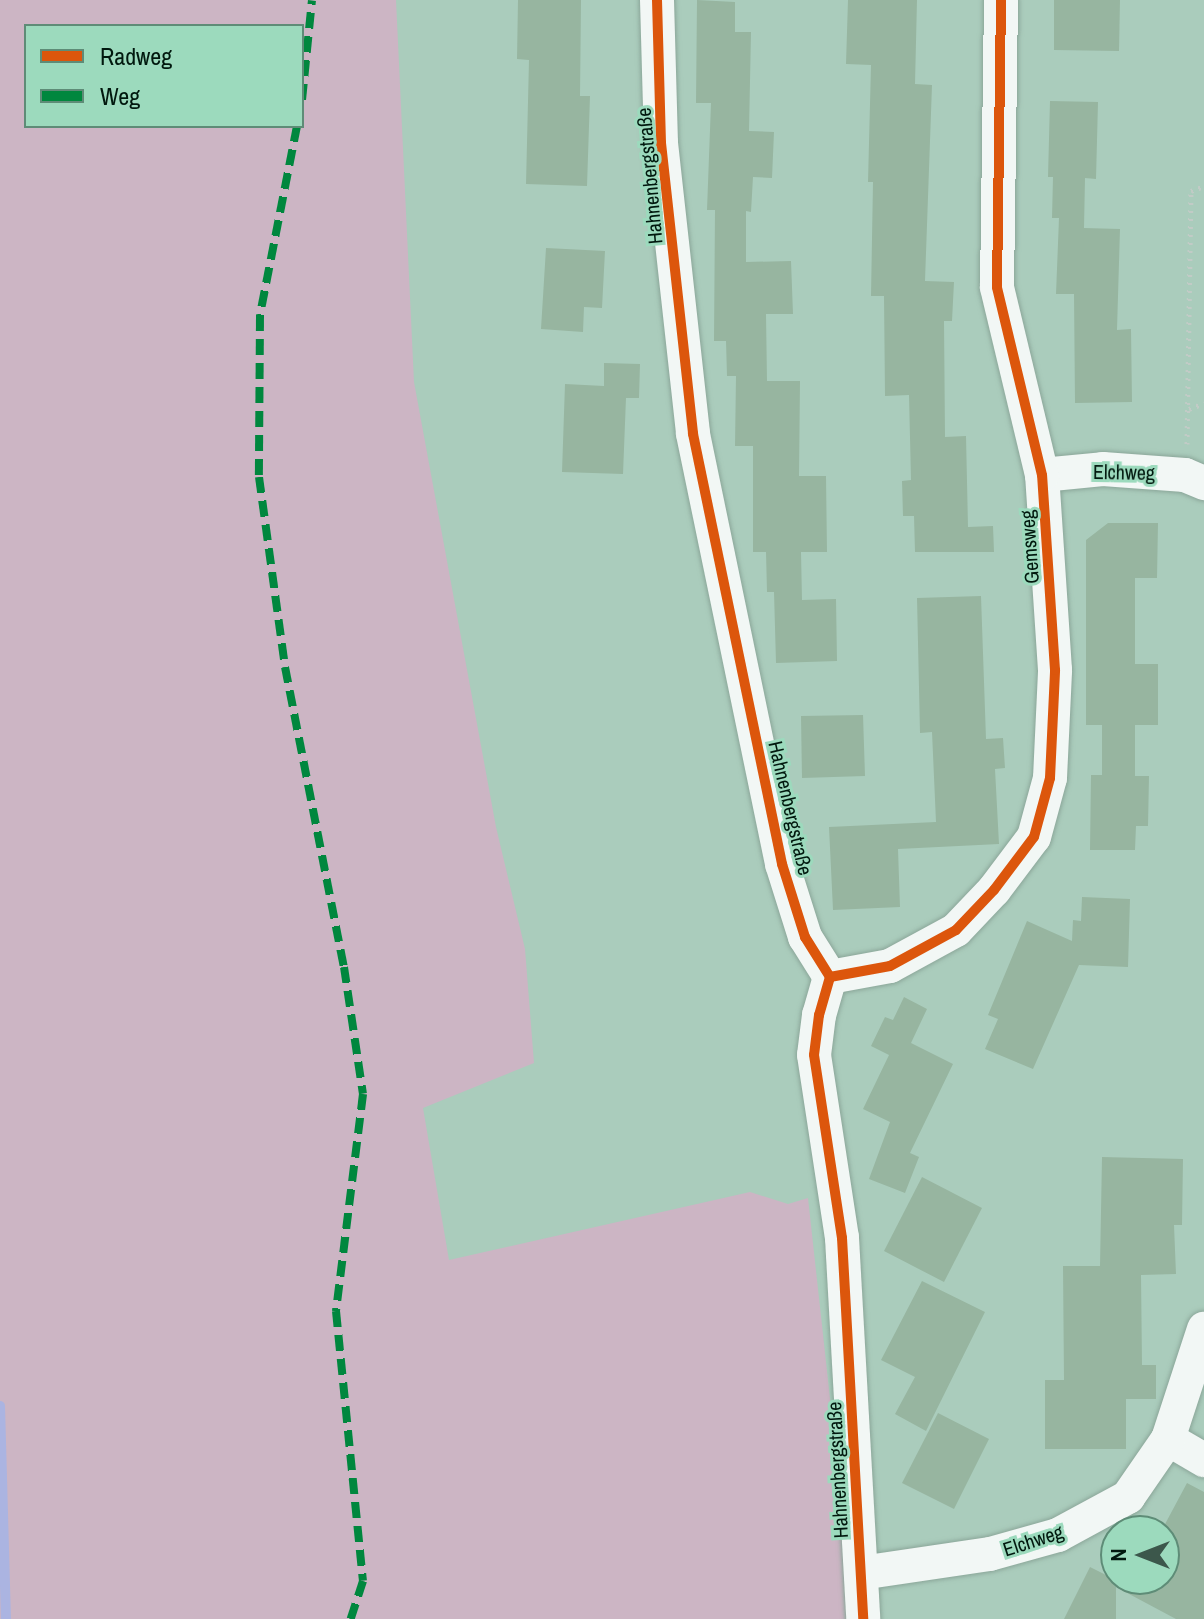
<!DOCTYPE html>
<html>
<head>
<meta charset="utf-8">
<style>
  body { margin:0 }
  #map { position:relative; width:1204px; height:1619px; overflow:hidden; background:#aaccbc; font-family:"Archivo Narrow",sans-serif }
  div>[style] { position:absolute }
  .green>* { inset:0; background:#ccb5c4 }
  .stream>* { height:10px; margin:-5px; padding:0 5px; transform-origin:5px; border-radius:5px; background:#abb4e1 }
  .building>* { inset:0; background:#97b5a0 }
  .path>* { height:5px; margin-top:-2.5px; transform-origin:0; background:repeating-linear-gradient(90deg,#c1cbc6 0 2px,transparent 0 8px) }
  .roads { filter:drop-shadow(0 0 2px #8ba699) drop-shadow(0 0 2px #8ba699) }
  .minor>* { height:34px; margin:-17px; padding:0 17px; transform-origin:17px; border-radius:17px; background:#f2f7f5 }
  .quiet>* { height:8px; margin-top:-4px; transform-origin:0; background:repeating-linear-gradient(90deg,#00873e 0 16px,transparent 0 24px) }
  .cycleway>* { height:10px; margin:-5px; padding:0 5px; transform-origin:5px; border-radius:5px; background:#dc560c }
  span { translate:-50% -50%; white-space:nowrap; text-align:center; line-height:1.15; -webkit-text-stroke:6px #9cdabd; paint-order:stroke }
  .street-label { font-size:20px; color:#01180e }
  .legend { position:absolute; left:24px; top:24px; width:280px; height:104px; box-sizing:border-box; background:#9cdabd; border:2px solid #5e8c77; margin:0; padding:10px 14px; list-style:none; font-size:24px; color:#01180e }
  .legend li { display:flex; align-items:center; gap:16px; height:40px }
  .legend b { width:40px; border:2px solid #5e8c77 }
  .north { position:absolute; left:1100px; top:1515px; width:80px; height:80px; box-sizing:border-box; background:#9cdabd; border:2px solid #5e8c77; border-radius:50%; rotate:270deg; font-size:22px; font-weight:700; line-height:32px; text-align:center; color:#01180e }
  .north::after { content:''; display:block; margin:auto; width:28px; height:36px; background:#3c574b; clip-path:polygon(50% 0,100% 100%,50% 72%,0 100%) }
</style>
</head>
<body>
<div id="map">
  <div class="green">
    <i style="clip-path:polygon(evenodd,0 0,396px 0,414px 382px,496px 827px,525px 949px,534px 1063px,423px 1108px,449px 1260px,750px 1192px,788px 1204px,808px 1198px,849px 1571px,849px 1619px,0 1619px,0 0,26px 26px,302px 26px,302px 126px,26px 126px,26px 26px)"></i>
  </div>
  <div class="stream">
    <i style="left:0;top:1406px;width:213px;rotate:88.4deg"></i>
  </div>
  <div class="building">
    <i style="clip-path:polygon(518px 0,581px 0,580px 96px,590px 96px,587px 186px,526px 184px,529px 60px,517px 59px)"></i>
    <i style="clip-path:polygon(697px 0,735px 2px,735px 32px,751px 32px,749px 131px,774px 132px,772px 178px,753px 177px,751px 212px,746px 211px,746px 262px,791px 261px,793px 314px,766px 314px,767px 381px,800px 381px,799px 476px,826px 476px,827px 552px,801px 552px,802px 600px,836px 599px,837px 661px,776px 663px,774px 592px,767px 592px,766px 552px,753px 552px,753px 446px,735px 446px,736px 376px,727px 376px,726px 341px,714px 341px,715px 210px,707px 210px,711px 103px,696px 103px)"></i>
    <i style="clip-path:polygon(848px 0,917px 0,915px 84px,932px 85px,925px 281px,954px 282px,952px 321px,944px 321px,945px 437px,966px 436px,968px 527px,993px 526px,994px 552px,915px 552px,914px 516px,903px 516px,902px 481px,911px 480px,909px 395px,885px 396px,884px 296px,871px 296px,873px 182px,868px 182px,871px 65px,846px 64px)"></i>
    <i style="clip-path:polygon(1054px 0,1120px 0,1119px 51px,1054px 50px)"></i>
    <i style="clip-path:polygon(1050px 101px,1098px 102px,1096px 179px,1085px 178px,1084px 228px,1120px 229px,1117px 330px,1131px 329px,1132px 402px,1075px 403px,1074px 294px,1056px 294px,1059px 218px,1052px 218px,1053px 177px,1048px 177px)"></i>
    <i style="clip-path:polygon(546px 248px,605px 251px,602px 308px,584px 307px,583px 332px,541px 329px)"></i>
    <i style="clip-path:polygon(604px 363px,640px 364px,639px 398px,626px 398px,623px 474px,562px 472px,565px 384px,604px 386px)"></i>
    <i style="clip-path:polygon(1108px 523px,1158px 523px,1157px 578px,1135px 578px,1135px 664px,1158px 664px,1158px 725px,1135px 725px,1135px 776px,1149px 776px,1148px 826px,1136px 826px,1135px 850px,1090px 850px,1091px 775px,1102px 775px,1102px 725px,1086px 725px,1086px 540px)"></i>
    <i style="clip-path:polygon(981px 596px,986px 739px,1003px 738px,1005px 768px,995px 769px,999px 844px,898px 849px,900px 907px,833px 910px,829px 827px,936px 822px,932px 732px,920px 733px,917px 598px)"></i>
    <i style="clip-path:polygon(863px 715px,865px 776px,802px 778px,801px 716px)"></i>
    <i style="clip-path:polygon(1082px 897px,1130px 899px,1128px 967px,1079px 965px,1033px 1069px,985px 1049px,998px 1019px,988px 1015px,1027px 921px,1072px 941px,1073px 920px,1081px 921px)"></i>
    <i style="clip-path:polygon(904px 997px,927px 1009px,911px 1043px,953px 1064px,910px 1153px,919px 1157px,905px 1193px,869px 1179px,890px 1122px,863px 1109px,889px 1055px,871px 1046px,885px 1017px,893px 1020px)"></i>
    <i style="clip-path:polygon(1102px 1157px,1183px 1159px,1182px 1225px,1174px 1225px,1176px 1274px,1141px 1275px,1142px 1365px,1156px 1365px,1156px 1399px,1126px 1399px,1126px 1449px,1045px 1449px,1045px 1380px,1064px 1380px,1063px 1266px,1100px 1266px)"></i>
    <i style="clip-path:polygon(922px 1177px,982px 1208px,944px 1282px,884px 1251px)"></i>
    <i style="clip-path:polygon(922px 1281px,985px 1312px,926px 1431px,895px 1414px,915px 1377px,881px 1360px)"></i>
    <i style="clip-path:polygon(938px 1413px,989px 1439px,954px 1509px,902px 1483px)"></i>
    <i style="clip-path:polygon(1187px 1483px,1204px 1492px,1204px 1619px,1176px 1619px,1116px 1587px,1116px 1619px,1064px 1619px,1090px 1567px,1114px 1579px,1164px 1579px,1164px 1526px)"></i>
  </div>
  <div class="path">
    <i style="left:1189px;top:409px;width:16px;rotate:-22deg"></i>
    <i style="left:1187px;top:444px;width:253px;rotate:-89.1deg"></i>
    <i style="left:1191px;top:191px;width:14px;rotate:-21deg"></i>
  </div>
  <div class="roads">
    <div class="minor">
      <i style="left:657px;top:0;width:143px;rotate:88.4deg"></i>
      <i style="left:661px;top:143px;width:293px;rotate:83.7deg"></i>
      <i style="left:693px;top:434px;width:439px;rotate:78.3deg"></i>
      <i style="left:782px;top:864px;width:77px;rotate:72.5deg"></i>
      <i style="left:805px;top:937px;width:47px;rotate:58deg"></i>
      <i style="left:830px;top:977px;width:40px;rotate:106deg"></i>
      <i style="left:819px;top:1015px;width:40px;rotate:97.1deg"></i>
      <i style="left:814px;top:1055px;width:185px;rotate:81.3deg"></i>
      <i style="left:842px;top:1238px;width:382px;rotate:86.8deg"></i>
      <i style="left:1042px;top:475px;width:61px;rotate:-5.6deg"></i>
      <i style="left:1103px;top:469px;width:82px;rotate:4.2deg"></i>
      <i style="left:1185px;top:475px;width:21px;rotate:23deg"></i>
      <i style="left:830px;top:977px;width:61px;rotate:-10.4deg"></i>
      <i style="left:890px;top:966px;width:75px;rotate:-28.6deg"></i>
      <i style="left:956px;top:930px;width:55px;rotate:-46.5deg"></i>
      <i style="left:994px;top:890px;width:66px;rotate:-53deg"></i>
      <i style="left:1034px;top:837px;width:61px;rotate:-74.8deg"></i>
      <i style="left:1050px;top:778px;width:108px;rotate:-87.3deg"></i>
      <i style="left:1055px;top:670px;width:195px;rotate:-93.8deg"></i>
      <i style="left:1042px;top:475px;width:193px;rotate:-103.5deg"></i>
      <i style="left:997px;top:287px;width:287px;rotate:-89.2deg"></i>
      <i style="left:1168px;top:1439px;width:42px;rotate:30.3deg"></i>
      <i style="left:861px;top:1573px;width:130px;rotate:-8.4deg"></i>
      <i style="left:990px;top:1554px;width:71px;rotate:-15.6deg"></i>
      <i style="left:1058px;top:1535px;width:80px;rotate:-28.5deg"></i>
      <i style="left:1128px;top:1497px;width:70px;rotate:-55.4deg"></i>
      <i style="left:1168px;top:1439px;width:116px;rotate:-71.9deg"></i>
    </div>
  </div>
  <div class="quiet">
    <i style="left:302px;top:100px;width:100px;rotate:-84.3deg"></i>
    <i style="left:297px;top:126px;width:193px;rotate:101.1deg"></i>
    <i style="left:260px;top:315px;width:162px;rotate:90.4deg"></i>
    <i style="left:259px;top:477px;width:192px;rotate:82.2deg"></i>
    <i style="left:285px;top:667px;width:306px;rotate:78.9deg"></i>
    <i style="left:344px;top:967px;width:128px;rotate:81.5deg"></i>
    <i style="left:363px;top:1094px;width:219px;rotate:97.1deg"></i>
    <i style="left:336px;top:1311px;width:271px;rotate:84.3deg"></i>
    <i style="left:363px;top:1581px;width:40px;rotate:108deg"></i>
  </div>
  <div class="cycleway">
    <i style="left:657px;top:0;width:143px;rotate:88.4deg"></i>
    <i style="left:661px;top:143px;width:293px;rotate:83.7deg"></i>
    <i style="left:693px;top:434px;width:439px;rotate:78.3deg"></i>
    <i style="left:782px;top:864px;width:77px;rotate:72.5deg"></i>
    <i style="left:805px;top:937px;width:47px;rotate:58deg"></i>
    <i style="left:830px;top:977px;width:40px;rotate:106deg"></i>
    <i style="left:819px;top:1015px;width:40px;rotate:97.1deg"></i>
    <i style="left:814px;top:1055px;width:185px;rotate:81.3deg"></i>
    <i style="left:842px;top:1238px;width:382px;rotate:86.8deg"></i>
    <i style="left:830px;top:977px;width:61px;rotate:-10.4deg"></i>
    <i style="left:890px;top:966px;width:75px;rotate:-28.6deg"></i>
    <i style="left:956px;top:930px;width:55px;rotate:-46.5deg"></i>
    <i style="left:994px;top:890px;width:66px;rotate:-53deg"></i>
    <i style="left:1034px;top:837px;width:61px;rotate:-74.8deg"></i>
    <i style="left:1050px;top:778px;width:108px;rotate:-87.3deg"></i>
    <i style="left:1055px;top:670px;width:195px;rotate:-93.8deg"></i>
    <i style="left:1042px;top:475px;width:193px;rotate:-103.5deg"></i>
    <i style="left:997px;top:287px;width:287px;rotate:-89.2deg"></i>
  </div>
  <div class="street-label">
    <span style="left:649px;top:176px;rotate:-95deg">Hahnenbergstraße</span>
    <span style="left:1124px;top:472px;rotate:1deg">Elchweg</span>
    <span style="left:1029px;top:547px;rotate:-94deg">Gemsweg</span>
    <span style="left:791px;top:808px;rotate:77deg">Hahnenbergstraße</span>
    <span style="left:837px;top:1470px;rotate:-93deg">Hahnenbergstraße</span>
    <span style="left:1033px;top:1540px;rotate:-18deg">Elchweg</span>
  </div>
  <ul class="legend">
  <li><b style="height:10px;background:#dc560c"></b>Radweg</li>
  <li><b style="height:10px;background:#00873e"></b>Weg</li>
  </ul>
  <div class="north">N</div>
</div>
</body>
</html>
